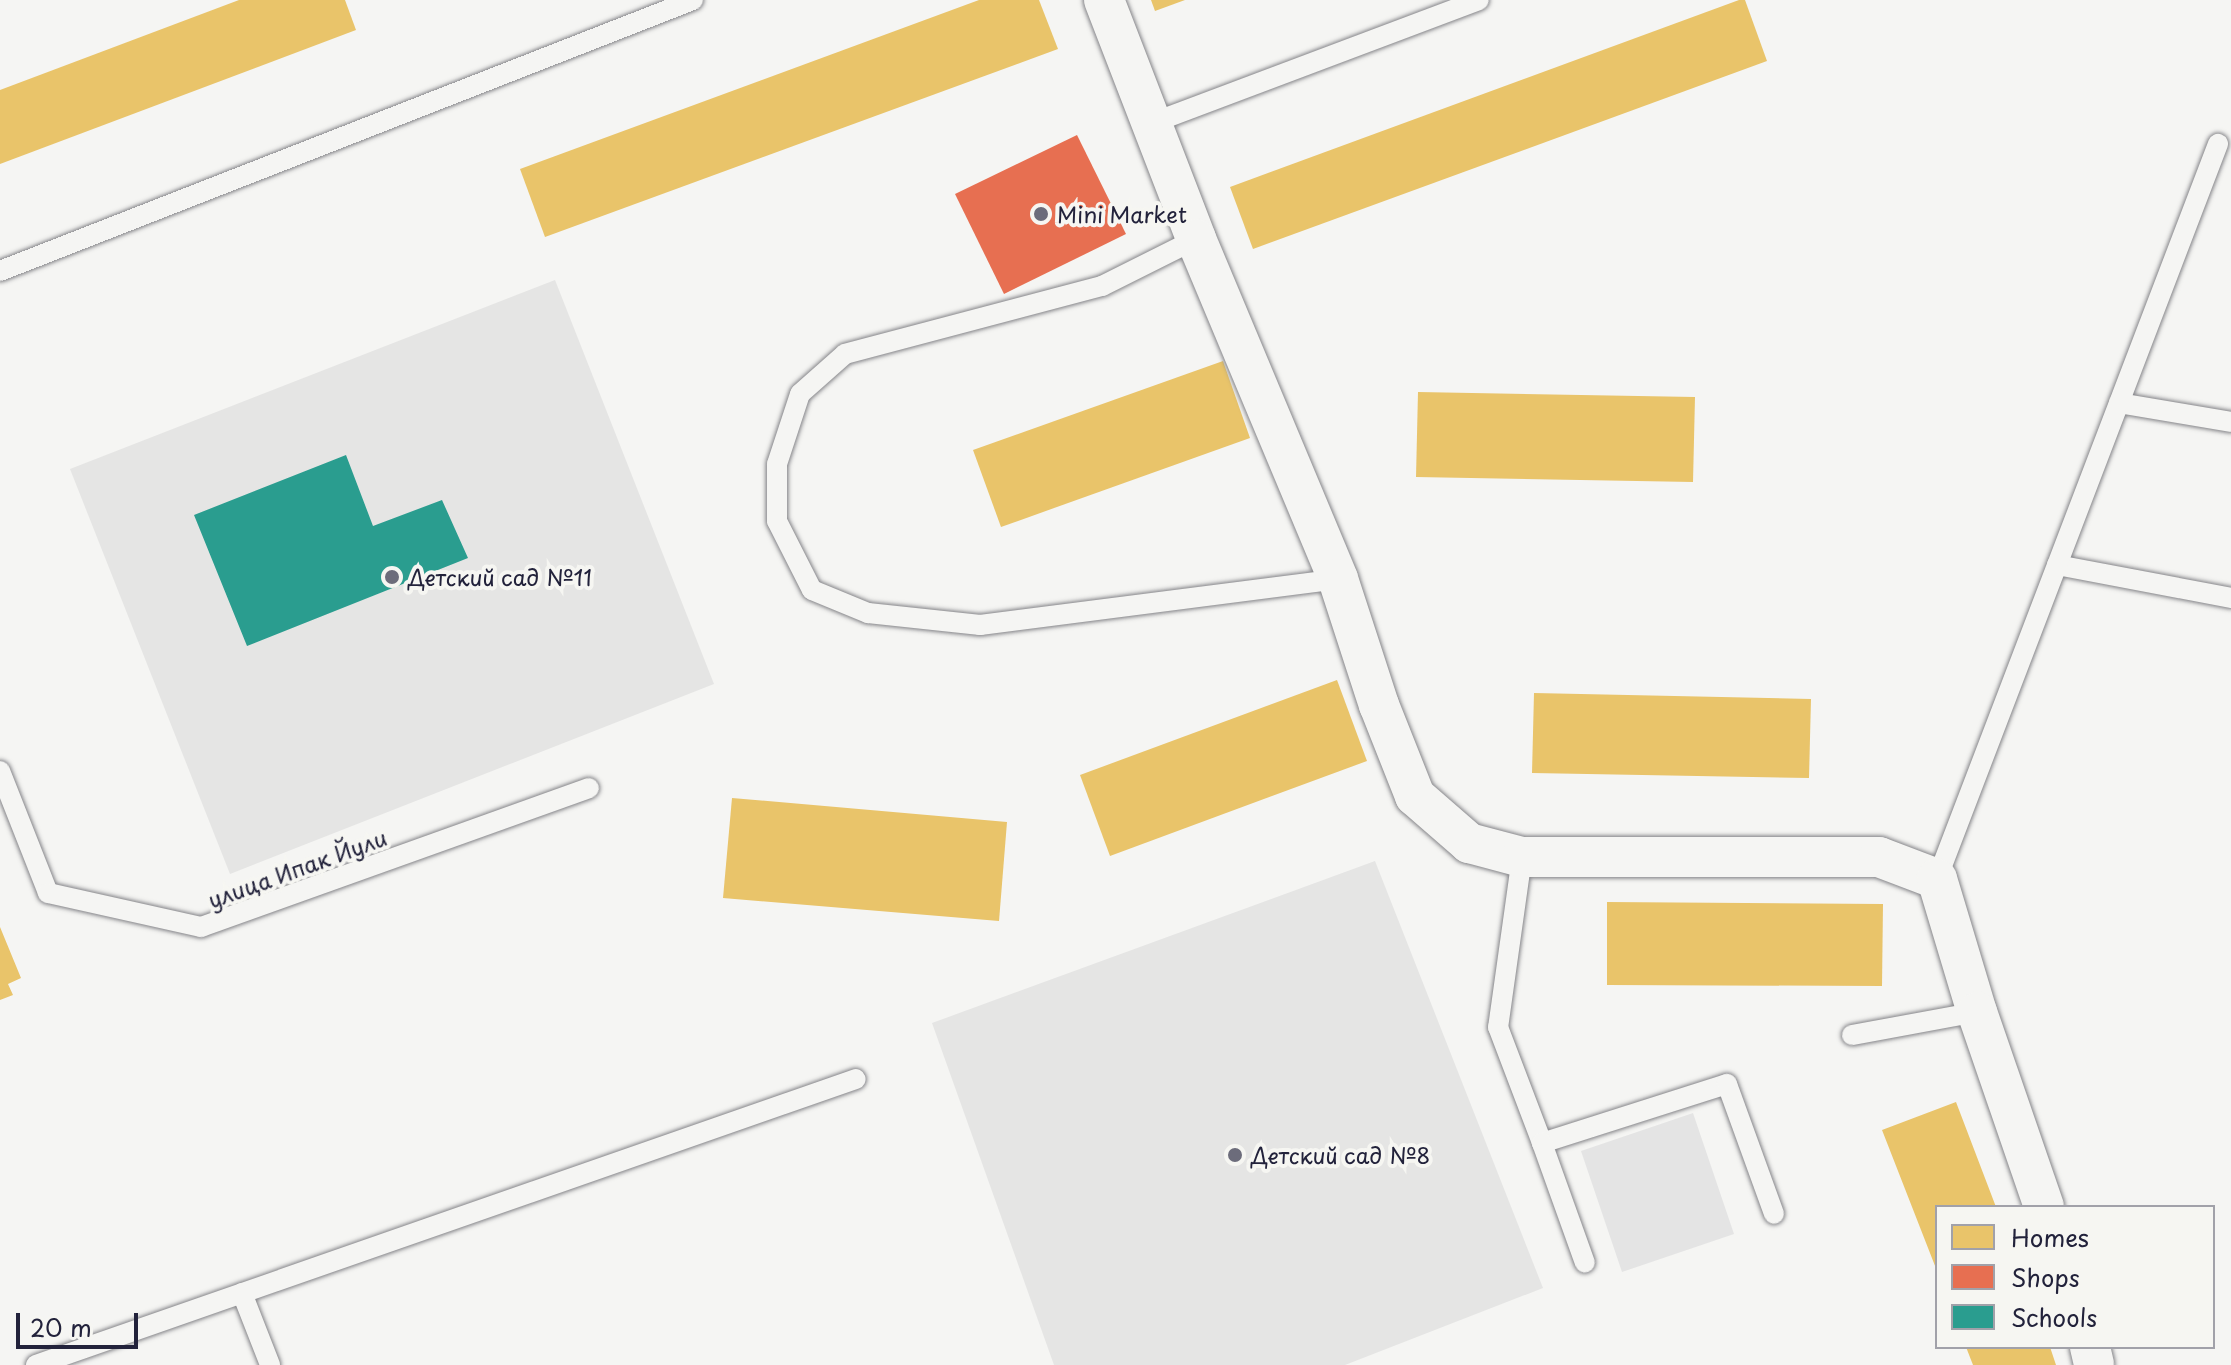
<!DOCTYPE html>
<html>
<head>
<meta charset="utf-8">
<style>
  body { margin:0 }
  #map { position:relative; width:2231px; height:1365px; overflow:hidden; background:#f5f5f3; font-family:"Playpen Sans",sans-serif }
  div>[style] { position:absolute }
  .built>* { inset:0; background:#e5e5e4 }
  .green>* { inset:0; background:#e4e4e4 }
  .homes>* { inset:0; background:#e9c46a }
  .shops>* { inset:0; background:#e76f51 }
  .schools>* { inset:0; background:#2a9d8f }
  .roads { filter:drop-shadow(0 0 2px #858589) drop-shadow(0 0 2px #858589) }
  .service>* { height:20px; margin:-10px; padding:0 10px; transform-origin:10px; border-radius:10px; background:#f5f5f3 }
  .minor>* { height:40px; margin:-20px; padding:0 20px; transform-origin:20px; border-radius:20px; background:#f5f5f3 }
  .dots>* { width:22px; height:22px; translate:-50% -50%; box-sizing:border-box; border:4px solid #f6f6f2; border-radius:50% }
  span { translate:-50% -50%; white-space:nowrap; text-align:center; line-height:1.15; -webkit-text-stroke:8px #f6f6f2; paint-order:stroke }
  .poi-label { font-size:22px; color:#22223b }
  .left { translate:0 -50%; text-align:left }
  .street-label { font-size:22px; color:#22223b }
  .legend { position:absolute; left:1935px; top:1205px; width:280px; height:144px; box-sizing:border-box; background:#f6f6f2; border:2px solid #a1a1a9; margin:0; padding:10px 14px; list-style:none; font-size:24px; color:#22223b }
  .legend li { display:flex; align-items:center; gap:16px; height:40px }
  .legend b { width:40px; border:2px solid #a1a1a9 }
  .scale { position:absolute; left:16px; top:1313px; width:122px; height:36px; box-sizing:border-box; border:4px solid #22223b; border-top:0; padding-left:10px; font-size:24px; line-height:28px; white-space:nowrap; color:#22223b; -webkit-text-stroke:6px #f6f6f2; paint-order:stroke }
</style>
</head>
<body>
<div id="map">
  <div class="built">
    <i style="clip-path:polygon(555px 280px,714px 684px,230px 874px,70px 469px)"></i>
    <i style="clip-path:polygon(1375px 861px,1543px 1288px,1345px 1365px,1054px 1365px,932px 1023px)"></i>
  </div>
  <div class="green">
    <i style="clip-path:polygon(1693px 1113px,1734px 1234px,1622px 1272px,1581px 1151px)"></i>
  </div>
  <div class="homes">
    <i style="clip-path:polygon(239px 0,345px 0,356px 30px,0 164px,0 90px)"></i>
    <i style="clip-path:polygon(979px 0,1039px 0,1058px 49px,545px 237px,520px 169px)"></i>
    <i style="clip-path:polygon(1151px 0,1185px 0,1155px 11px)"></i>
    <i style="clip-path:polygon(1739px 0,1745px 0,1767px 61px,1253px 249px,1230px 187px)"></i>
    <i style="clip-path:polygon(1223px 361px,1250px 438px,1001px 527px,973px 450px)"></i>
    <i style="clip-path:polygon(1418px 392px,1695px 397px,1693px 482px,1416px 477px)"></i>
    <i style="clip-path:polygon(1337px 680px,1367px 761px,1110px 856px,1080px 775px)"></i>
    <i style="clip-path:polygon(1534px 693px,1811px 699px,1809px 778px,1532px 773px)"></i>
    <i style="clip-path:polygon(732px 798px,1007px 822px,999px 921px,723px 898px)"></i>
    <i style="clip-path:polygon(1607px 902px,1883px 904px,1882px 986px,1607px 985px)"></i>
    <i style="clip-path:polygon(0 927px,21px 978px,8px 984px,13px 995px,0 1000px)"></i>
    <i style="clip-path:polygon(1956px 1102px,1996px 1207px,1937px 1207px,1937px 1271px,1882px 1130px)"></i>
    <i style="clip-path:polygon(1966px 1347px,2050px 1347px,2056px 1365px,1973px 1365px)"></i>
  </div>
  <div class="shops">
    <i style="clip-path:polygon(1077px 135px,1126px 234px,1004px 294px,955px 194px)"></i>
  </div>
  <div class="schools">
    <i style="clip-path:polygon(346px 455px,373px 526px,442px 500px,468px 558px,247px 646px,194px 515px)"></i>
  </div>
  <div class="roads">
    <div class="service">
      <i style="left:1152px;top:123px;width:349px;rotate:-20.6deg"></i>
      <i style="left:1196px;top:239px;width:105px;rotate:153.4deg"></i>
      <i style="left:1102px;top:286px;width:266px;rotate:165.2deg"></i>
      <i style="left:845px;top:354px;width:60px;rotate:138.4deg"></i>
      <i style="left:800px;top:394px;width:74px;rotate:108.2deg"></i>
      <i style="left:777px;top:464px;width:57px;rotate:90deg"></i>
      <i style="left:777px;top:521px;width:77px;rotate:63.1deg"></i>
      <i style="left:812px;top:590px;width:61px;rotate:22.3deg"></i>
      <i style="left:868px;top:613px;width:113px;rotate:6.1deg"></i>
      <i style="left:980px;top:625px;width:361px;rotate:-7.3deg"></i>
      <i style="left:0;top:271px;width:744px;rotate:-21.36deg"></i>
      <i style="left:2119px;top:403px;width:114px;rotate:9.6deg"></i>
      <i style="left:2057px;top:565px;width:177px;rotate:10.7deg"></i>
      <i style="left:0;top:771px;width:131px;rotate:68.5deg"></i>
      <i style="left:48px;top:893px;width:157px;rotate:12.5deg"></i>
      <i style="left:201px;top:927px;width:412px;rotate:-19.7deg"></i>
      <i style="left:1522px;top:857px;width:172px;rotate:98deg"></i>
      <i style="left:1498px;top:1027px;width:124px;rotate:69.2deg"></i>
      <i style="left:1542px;top:1143px;width:194px;rotate:-17.7deg"></i>
      <i style="left:1727px;top:1084px;width:138px;rotate:70.1deg"></i>
      <i style="left:1937px;top:879px;width:787px;rotate:-69.08deg"></i>
      <i style="left:1852px;top:1035px;width:127px;rotate:-10.4deg"></i>
      <i style="left:1542px;top:1143px;width:127px;rotate:70.3deg"></i>
      <i style="left:242px;top:1293px;width:77px;rotate:68.7deg"></i>
      <i style="left:36px;top:1365px;width:868px;rotate:-19.23deg"></i>
    </div>
    <div class="minor">
      <i style="left:1104px;top:0;width:256px;rotate:68.9deg"></i>
      <i style="left:1196px;top:239px;width:368px;rotate:67.3deg"></i>
      <i style="left:1338px;top:579px;width:133px;rotate:72deg"></i>
      <i style="left:1379px;top:705px;width:98px;rotate:68.4deg"></i>
      <i style="left:1415px;top:796px;width:72px;rotate:41deg"></i>
      <i style="left:1469px;top:843px;width:55px;rotate:14.8deg"></i>
      <i style="left:1522px;top:857px;width:357px"></i>
      <i style="left:1879px;top:857px;width:62px;rotate:20.8deg"></i>
      <i style="left:1937px;top:879px;width:139px;rotate:73.3deg"></i>
      <i style="left:1977px;top:1012px;width:206px;rotate:71deg"></i>
      <i style="left:2090px;top:1347px;width:18px;rotate:77deg"></i>
    </div>
  </div>
  <div class="dots">
    <i style="left:1041px;top:214px;background:#6c6c7b"></i>
    <i style="left:392px;top:577px;background:#6c6c7b"></i>
    <i style="left:1235px;top:1155px;background:#6c6c7b"></i>
  </div>
  <div class="poi-label">
    <span class="left" style="left:1057px;top:214px">Mini Market</span>
    <span class="left" style="left:408px;top:577px">Детский сад №11</span>
    <span class="left" style="left:1251px;top:1155px">Детский сад №8</span>
  </div>
  <div class="street-label">
    <span style="left:297px;top:868px;rotate:-20deg">улица Ипак Йули</span>
  </div>
  <ul class="legend">
  <li><b style="height:22px;background:#e9c46a"></b>Homes</li>
  <li><b style="height:22px;background:#e76f51"></b>Shops</li>
  <li><b style="height:22px;background:#2a9d8f"></b>Schools</li>
  </ul>
  <div class="scale">20 m</div>
</div>
</body>
</html>
